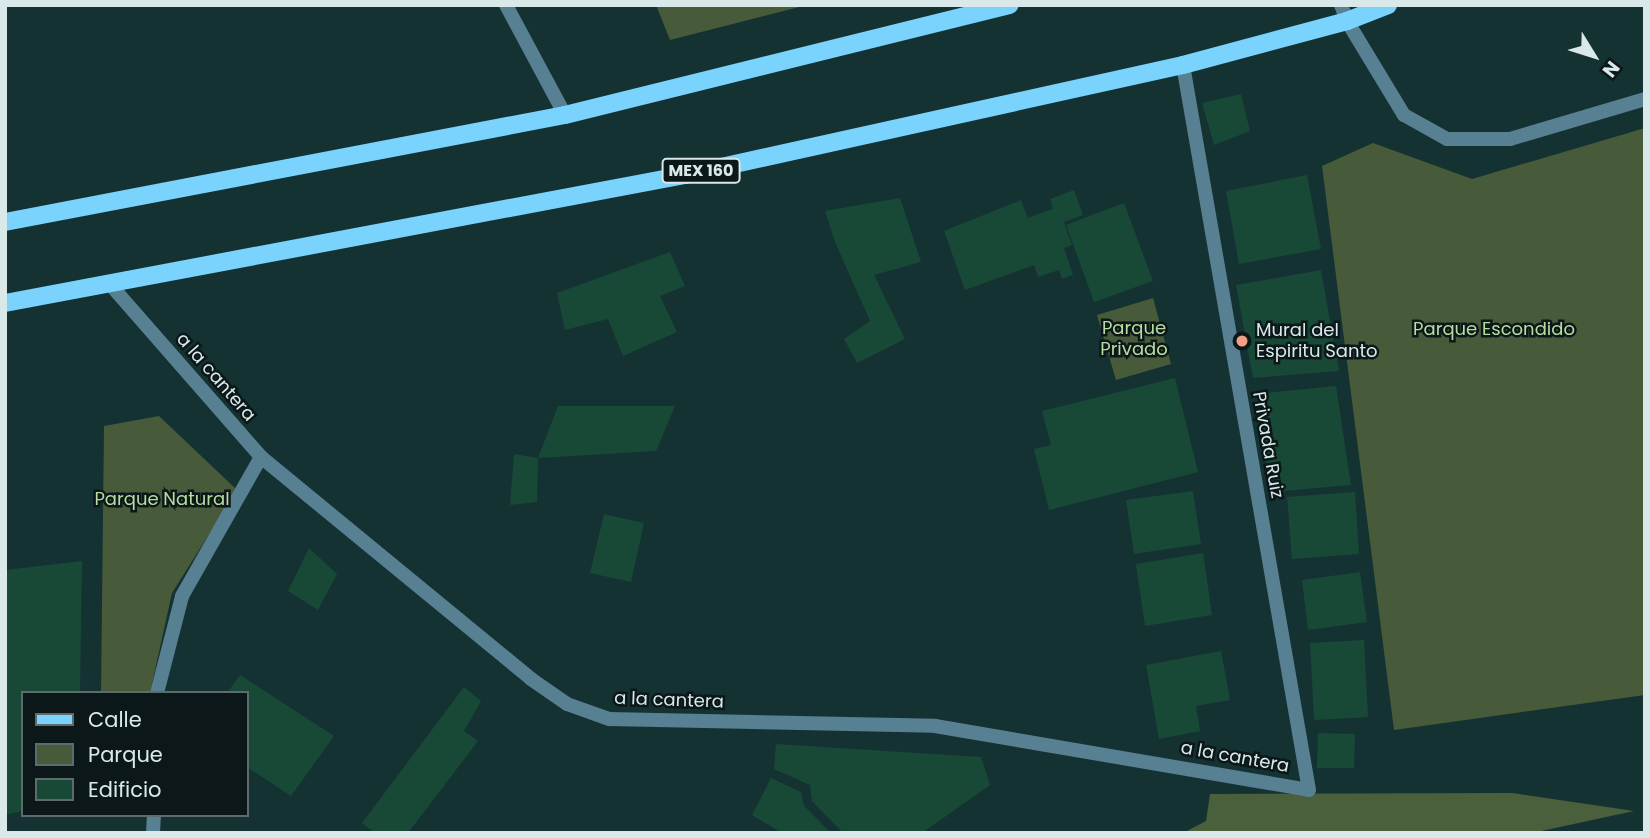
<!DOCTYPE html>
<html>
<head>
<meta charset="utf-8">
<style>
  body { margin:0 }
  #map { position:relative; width:1650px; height:838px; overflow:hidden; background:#153233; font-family:Poppins,sans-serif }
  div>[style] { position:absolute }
  .green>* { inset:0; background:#475a3a }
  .forest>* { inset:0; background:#4a603c }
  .building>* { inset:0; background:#184937 }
  .minor>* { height:14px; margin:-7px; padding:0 7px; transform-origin:7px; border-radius:7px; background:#578093 }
  .primary>* { height:18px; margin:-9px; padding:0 9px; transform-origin:9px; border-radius:9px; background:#7ad3fc }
  .dots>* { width:19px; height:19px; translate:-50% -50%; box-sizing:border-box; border:4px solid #0b1718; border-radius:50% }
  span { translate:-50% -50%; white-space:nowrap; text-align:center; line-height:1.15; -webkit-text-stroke:5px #0b1718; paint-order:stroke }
  .shield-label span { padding:2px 5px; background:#0b1718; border:2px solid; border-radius:5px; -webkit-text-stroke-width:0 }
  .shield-label { font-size:16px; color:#d9e9ea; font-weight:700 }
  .park-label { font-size:18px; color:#b8dda0 }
  .poi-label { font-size:18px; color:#d9e9ea }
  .left { translate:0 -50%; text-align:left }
  .street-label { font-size:18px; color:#d9e9ea }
  .frame { position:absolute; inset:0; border:7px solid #d9e9ea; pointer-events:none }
  .legend { position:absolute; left:21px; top:691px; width:228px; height:126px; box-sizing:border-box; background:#0b1718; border:2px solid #5d6b6c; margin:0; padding:9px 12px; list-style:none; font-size:21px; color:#d9e9ea }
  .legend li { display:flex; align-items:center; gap:14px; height:35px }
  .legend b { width:35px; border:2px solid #5d6b6c }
  .north { position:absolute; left:1559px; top:21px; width:70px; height:70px; -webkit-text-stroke:5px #0b1718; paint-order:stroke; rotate:128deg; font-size:19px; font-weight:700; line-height:28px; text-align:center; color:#d9e9ea }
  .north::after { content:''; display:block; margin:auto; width:24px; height:32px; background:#d9e9ea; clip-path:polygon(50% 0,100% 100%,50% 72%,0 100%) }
</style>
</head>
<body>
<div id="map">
  <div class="green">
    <i style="clip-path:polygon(656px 5px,807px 5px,670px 40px)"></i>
    <i style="clip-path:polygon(1645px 128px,1645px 695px,1394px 730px,1322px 166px,1373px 143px,1472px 179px)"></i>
    <i style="clip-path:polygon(1153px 298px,1171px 364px,1116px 380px,1097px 315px)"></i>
    <i style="clip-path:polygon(159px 416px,237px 490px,172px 593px,150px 693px,101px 693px,104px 426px)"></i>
  </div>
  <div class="forest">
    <i style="clip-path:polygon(1512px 793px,1634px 811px,1532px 833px,1183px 833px,1206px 821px,1210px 794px)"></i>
  </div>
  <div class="building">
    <i style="clip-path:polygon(1241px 94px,1250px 131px,1214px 145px,1202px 103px)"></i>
    <i style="clip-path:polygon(1307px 175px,1321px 249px,1239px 264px,1226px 191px)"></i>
    <i style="clip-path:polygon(1074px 190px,1083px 215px,1064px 222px,1063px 220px,1072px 245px,1064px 248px,1073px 275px,1062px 279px,1059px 270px,1038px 277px,1034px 265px,965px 290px,944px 231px,1021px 200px,1028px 218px,1053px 209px,1050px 199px)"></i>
    <i style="clip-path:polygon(900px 198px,921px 262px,874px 275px,905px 339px,857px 363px,844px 339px,870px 321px,835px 242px,825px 211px)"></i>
    <i style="clip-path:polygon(1124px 203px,1153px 281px,1094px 302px,1066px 225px)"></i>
    <i style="clip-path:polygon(670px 252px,685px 286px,660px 296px,677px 332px,623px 356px,608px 319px,565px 330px,557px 293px)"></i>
    <i style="clip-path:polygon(1321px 270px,1339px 371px,1253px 378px,1236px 285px)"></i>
    <i style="clip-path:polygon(1175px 378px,1198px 472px,1049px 510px,1034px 449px,1051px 445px,1042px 411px)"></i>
    <i style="clip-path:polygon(1336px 386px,1351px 485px,1271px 492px,1256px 394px)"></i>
    <i style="clip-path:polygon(558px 406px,675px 406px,656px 451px,538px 458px,537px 502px,510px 505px,514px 454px,538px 458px)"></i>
    <i style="clip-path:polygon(1193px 491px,1201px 544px,1134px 554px,1126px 500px)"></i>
    <i style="clip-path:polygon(1355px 492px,1359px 554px,1292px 559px,1287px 497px)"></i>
    <i style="clip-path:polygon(604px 514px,644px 523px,631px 582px,590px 573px)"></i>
    <i style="clip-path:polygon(309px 548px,337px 574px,318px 610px,288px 591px)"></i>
    <i style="clip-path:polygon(1203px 553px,1212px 615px,1145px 626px,1136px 564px)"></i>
    <i style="clip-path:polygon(82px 561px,80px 693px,23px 693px,23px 811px,5px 815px,5px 570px)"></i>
    <i style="clip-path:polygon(1360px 572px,1367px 622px,1308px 630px,1302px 580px)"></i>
    <i style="clip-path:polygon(1364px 640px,1368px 717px,1314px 720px,1310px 643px)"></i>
    <i style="clip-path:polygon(1221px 651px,1230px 700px,1196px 706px,1200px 731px,1159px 739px,1146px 665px)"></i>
    <i style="clip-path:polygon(240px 675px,334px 736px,291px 796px,247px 767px,247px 693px,227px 693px)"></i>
    <i style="clip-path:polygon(464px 687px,481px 701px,464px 731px,478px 741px,408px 833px,375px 833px,362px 823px)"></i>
    <i style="clip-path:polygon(1318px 733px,1355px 734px,1354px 768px,1317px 768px)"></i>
    <i style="clip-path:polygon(776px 744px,981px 757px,990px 785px,922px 833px,843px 833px,812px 801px,810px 785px,774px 769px)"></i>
    <i style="clip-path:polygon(771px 778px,801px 792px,804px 806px,831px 833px,782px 833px,752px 815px)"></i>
  </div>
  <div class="minor">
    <i style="left:506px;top:5px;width:125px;rotate:61.8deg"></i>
    <i style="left:1341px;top:5px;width:17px;rotate:69deg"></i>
    <i style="left:1347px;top:21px;width:110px;rotate:58.8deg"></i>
    <i style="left:1404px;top:115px;width:49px;rotate:29.2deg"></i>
    <i style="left:1447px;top:139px;width:63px"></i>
    <i style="left:1510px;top:139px;width:141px;rotate:-16.5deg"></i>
    <i style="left:108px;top:282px;width:232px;rotate:48.8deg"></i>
    <i style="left:261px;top:457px;width:350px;rotate:39.4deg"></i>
    <i style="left:531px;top:679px;width:44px;rotate:34.8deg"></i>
    <i style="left:567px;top:704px;width:45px;rotate:19.7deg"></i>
    <i style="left:609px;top:719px;width:326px;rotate:1.2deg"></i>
    <i style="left:935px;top:726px;width:379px;rotate:9.7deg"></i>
    <i style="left:1309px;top:790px;width:736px;rotate:-99.86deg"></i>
    <i style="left:157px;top:693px;width:100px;rotate:-75.5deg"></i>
    <i style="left:182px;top:596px;width:160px;rotate:-60.4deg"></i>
    <i style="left:153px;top:833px;width:18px;rotate:-87deg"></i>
  </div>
  <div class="primary">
    <i style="left:5px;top:222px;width:570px;rotate:-10.82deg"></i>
    <i style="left:565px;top:115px;width:458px;rotate:-13.9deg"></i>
    <i style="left:5px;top:303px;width:692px;rotate:-10.66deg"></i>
    <i style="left:685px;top:175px;width:510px;rotate:-12.46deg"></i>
    <i style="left:1183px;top:65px;width:170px;rotate:-15deg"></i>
    <i style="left:1347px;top:21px;width:44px;rotate:-21.3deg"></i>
  </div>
  <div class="dots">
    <i style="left:1242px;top:341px;background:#f39f86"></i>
  </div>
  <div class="shield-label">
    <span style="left:701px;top:171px">MEX 160</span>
  </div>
  <div class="park-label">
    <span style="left:1134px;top:339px">Parque<br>Privado</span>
    <span style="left:1494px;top:329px">Parque Escondido</span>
    <span style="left:162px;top:499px">Parque Natural</span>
  </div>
  <div class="poi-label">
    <span class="left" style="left:1256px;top:341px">Mural del<br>Espiritu Santo</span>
  </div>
  <div class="street-label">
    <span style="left:216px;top:377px;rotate:49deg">a la cantera</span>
    <span style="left:1268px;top:445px;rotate:80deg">Privada Ruiz</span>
    <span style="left:669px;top:700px;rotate:2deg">a la cantera</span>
    <span style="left:1235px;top:757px;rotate:10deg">a la cantera</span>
  </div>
  <div class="frame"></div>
  <ul class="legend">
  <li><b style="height:9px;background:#7ad3fc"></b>Calle</li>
  <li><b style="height:19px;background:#475a3a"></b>Parque</li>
  <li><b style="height:19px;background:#184937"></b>Edificio</li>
  </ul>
  <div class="north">N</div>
</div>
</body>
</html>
